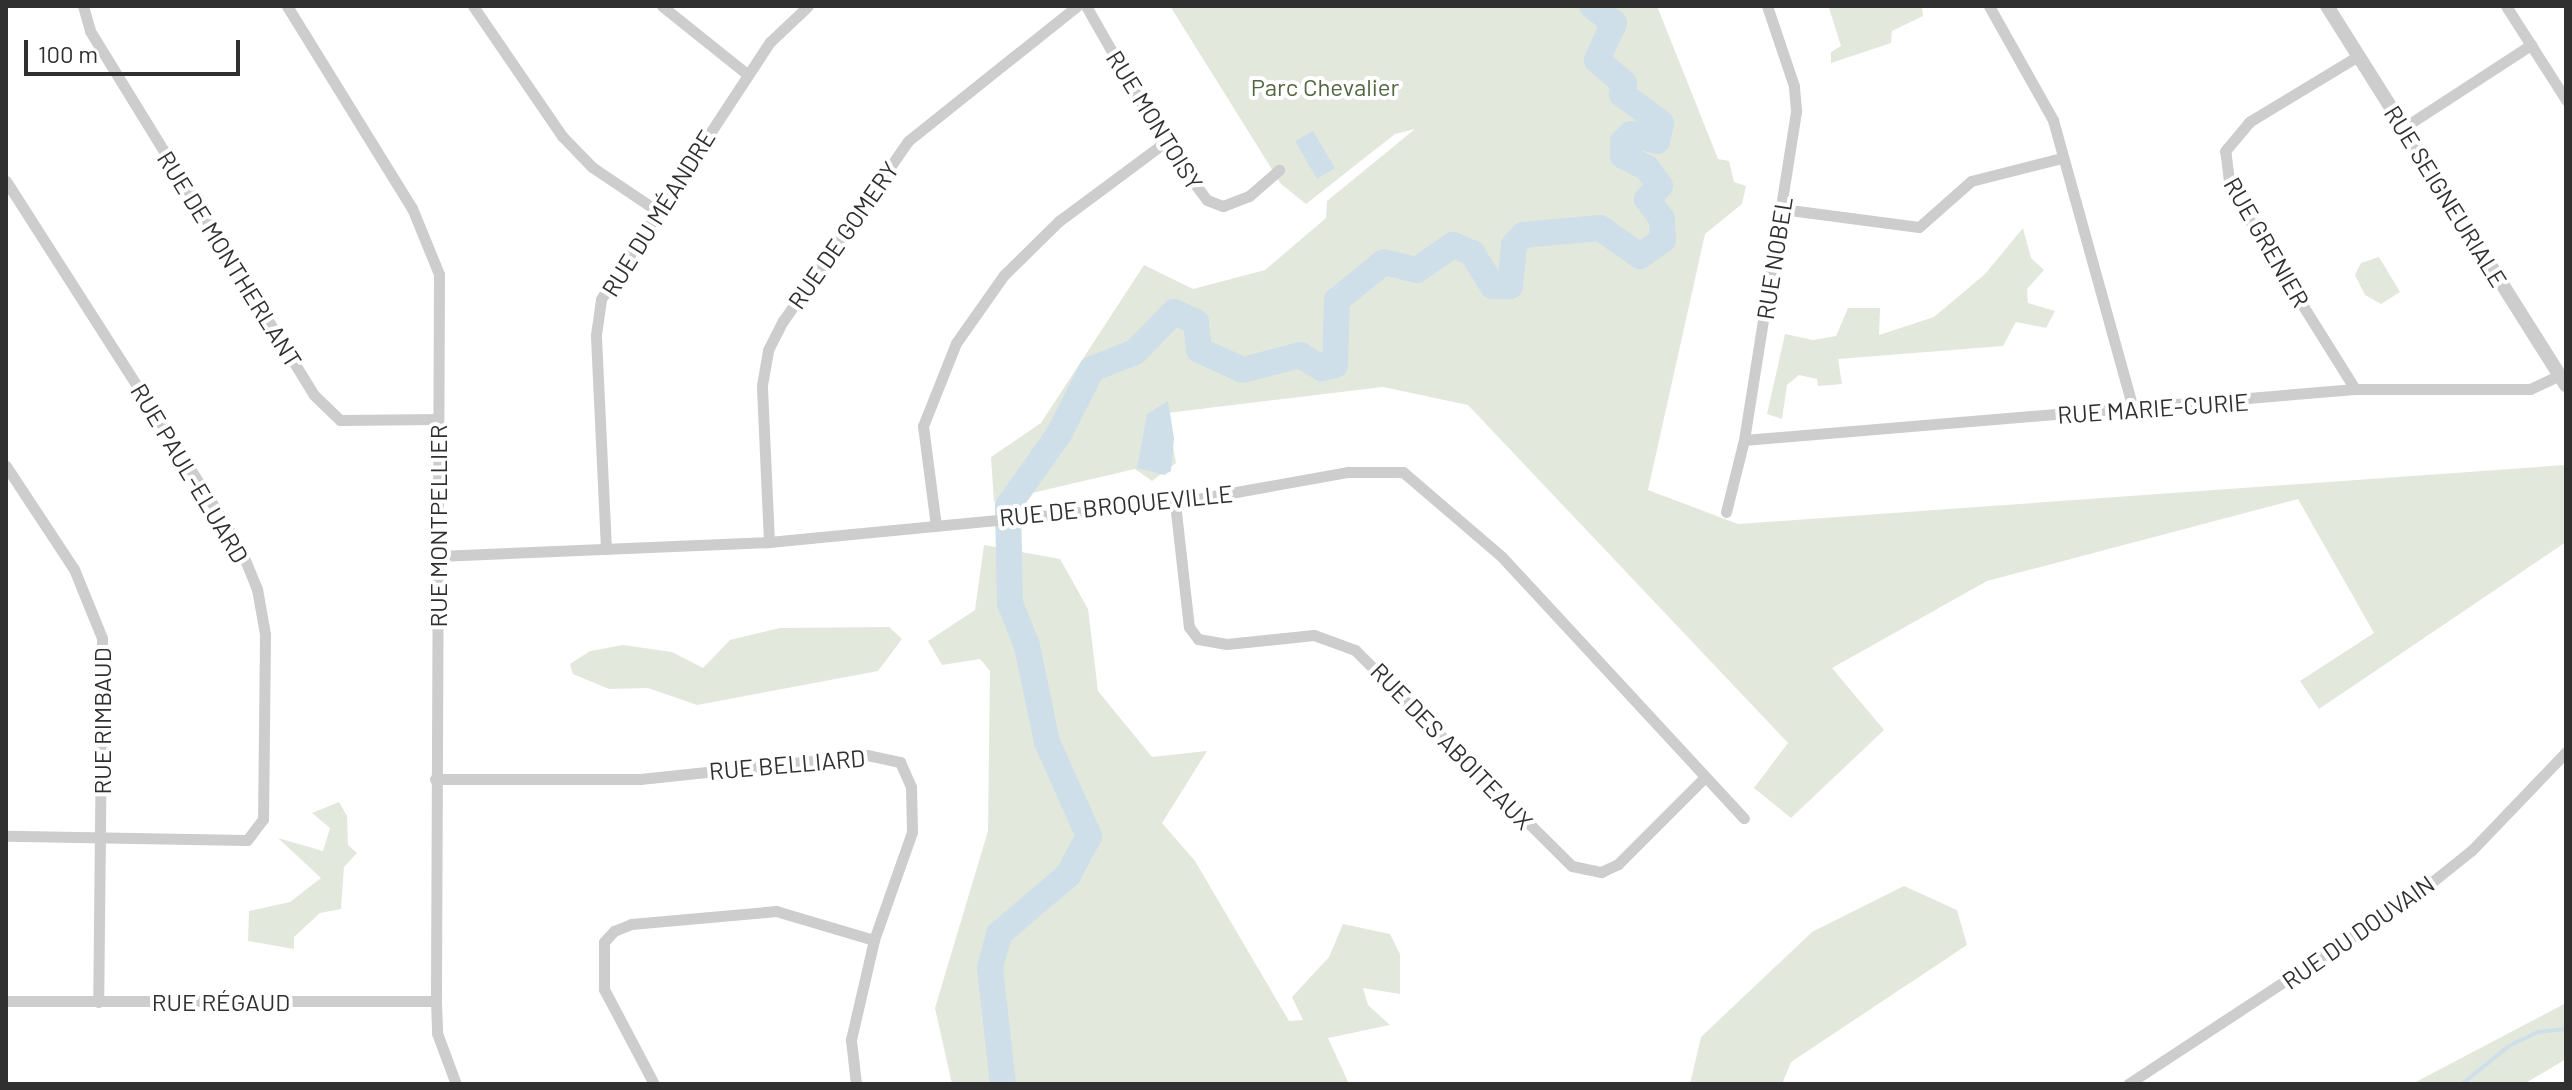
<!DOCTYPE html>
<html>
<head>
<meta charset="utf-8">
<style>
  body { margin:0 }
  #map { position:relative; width:2572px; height:1090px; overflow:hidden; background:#fff; font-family:Barlow,sans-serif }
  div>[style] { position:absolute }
  .green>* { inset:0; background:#e3e8dd }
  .water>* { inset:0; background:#cedfe9 }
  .stream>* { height:4px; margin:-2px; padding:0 2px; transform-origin:2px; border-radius:2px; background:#cedfe9 }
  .river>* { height:26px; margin:-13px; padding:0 13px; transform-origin:13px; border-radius:13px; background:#cedfe9 }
  .minor>* { height:11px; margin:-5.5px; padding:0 5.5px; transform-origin:5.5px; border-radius:5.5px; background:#cdcdcd }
  .tertiary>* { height:14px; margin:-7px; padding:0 7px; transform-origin:7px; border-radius:7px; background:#cdcdcd }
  span { translate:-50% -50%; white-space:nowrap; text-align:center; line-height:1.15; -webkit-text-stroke:8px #fff; paint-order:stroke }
  .park-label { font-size:24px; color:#546742 }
  .street-label { font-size:24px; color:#303030 }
  .frame { position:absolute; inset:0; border:8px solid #303030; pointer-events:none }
  .scale { position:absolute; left:24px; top:40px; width:216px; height:36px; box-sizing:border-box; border:4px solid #303030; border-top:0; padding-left:10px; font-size:24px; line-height:28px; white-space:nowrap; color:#303030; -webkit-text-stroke:6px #fff; paint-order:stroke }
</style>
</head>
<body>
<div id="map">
  <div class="green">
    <i style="clip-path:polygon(1170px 6px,1657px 6px,1718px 159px,1729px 161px,1734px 182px,1746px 186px,1742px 204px,1705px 234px,1648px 490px,1738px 524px,2566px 465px,2566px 542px,2319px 709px,2300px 681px,2374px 633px,2298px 499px,1987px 581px,1832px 668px,1884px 730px,1791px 818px,1754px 788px,1788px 743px,1468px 405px,1383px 387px,1167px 413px,1176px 463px,1152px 481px,1135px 469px,994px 502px,991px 457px,1041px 423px,1144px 265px,1193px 289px,1265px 270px,1326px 218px,1327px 201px,1415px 129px,1395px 134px,1306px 204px,1281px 184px)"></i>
    <i style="clip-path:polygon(1922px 6px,1923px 16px,1892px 31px,1891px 43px,1831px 63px,1831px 52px,1841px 46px,1829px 8px)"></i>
    <i style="clip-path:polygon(2023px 228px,2031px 258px,2044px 270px,2027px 289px,2028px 303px,2055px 311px,2046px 328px,2016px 322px,2003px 346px,1838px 359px,1842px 384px,1818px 386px,1817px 379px,1799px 375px,1787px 385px,1782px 419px,1767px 414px,1785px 334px,1813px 340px,1836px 336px,1848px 308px,1880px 308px,1879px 335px,1934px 317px,1985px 274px)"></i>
    <i style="clip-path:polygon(2379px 257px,2400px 292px,2381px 304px,2365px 295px,2355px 275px,2361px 263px)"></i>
    <i style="clip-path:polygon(984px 545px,1060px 559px,1088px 609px,1098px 691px,1152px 757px,1207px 751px,1162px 823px,1195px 861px,1289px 1021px,1303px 1020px,1292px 997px,1329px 957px,1343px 924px,1390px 934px,1400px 954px,1400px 994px,1363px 988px,1368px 1005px,1390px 1025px,1328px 1038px,1349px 1084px,952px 1084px,935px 1008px,988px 831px,990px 671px,980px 659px,942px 665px,928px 641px,975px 610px)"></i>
    <i style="clip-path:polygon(889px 627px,902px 639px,878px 671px,697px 705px,648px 688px,609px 689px,573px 674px,570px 664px,590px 651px,623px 645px,672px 652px,703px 668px,730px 640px,780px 628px)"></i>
    <i style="clip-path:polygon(339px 802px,347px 816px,348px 845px,357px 853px,344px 867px,341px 909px,320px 913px,294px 937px,294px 949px,248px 941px,249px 911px,290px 902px,321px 878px,278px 838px,323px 851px,330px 828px,312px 813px)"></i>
    <i style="clip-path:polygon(1904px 886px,1957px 910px,1967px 945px,1791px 1062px,1782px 1084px,1690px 1084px,1701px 1037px,1812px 932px)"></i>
    <i style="clip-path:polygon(2566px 1003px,2566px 1059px,2524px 1084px,2412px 1084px)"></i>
  </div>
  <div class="water">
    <i style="clip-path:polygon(1313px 131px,1335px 168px,1317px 179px,1295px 141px)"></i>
    <i style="clip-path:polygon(1168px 401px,1174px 438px,1171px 471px,1164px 475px,1137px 468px,1147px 414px)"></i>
  </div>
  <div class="stream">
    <i style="left:2462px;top:1084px;width:60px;rotate:-39deg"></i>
    <i style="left:2509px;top:1046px;width:32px;rotate:-26deg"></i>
    <i style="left:2538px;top:1032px;width:28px;rotate:-6deg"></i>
  </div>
  <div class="river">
    <i style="left:1003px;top:1084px;width:117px;rotate:-96.4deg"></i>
    <i style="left:990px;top:968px;width:35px;rotate:-75deg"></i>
    <i style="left:999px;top:934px;width:91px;rotate:-40.5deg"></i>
    <i style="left:1068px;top:875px;width:44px;rotate:-61.7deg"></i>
    <i style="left:1089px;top:836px;width:103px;rotate:-114.1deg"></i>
    <i style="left:1047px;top:742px;width:98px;rotate:-101.8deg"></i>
    <i style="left:1027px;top:646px;width:46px;rotate:-111.6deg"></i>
    <i style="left:1010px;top:603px;width:97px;rotate:-91.2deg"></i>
    <i style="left:1008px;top:506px;width:88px;rotate:-54.7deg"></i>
    <i style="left:1059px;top:434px;width:73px;rotate:-63.1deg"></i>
    <i style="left:1092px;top:369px;width:46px;rotate:-21.6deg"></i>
    <i style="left:1135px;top:352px;width:56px;rotate:-45.7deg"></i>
    <i style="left:1174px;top:312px;width:24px;rotate:24deg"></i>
    <i style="left:1196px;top:322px;width:28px;rotate:84deg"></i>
    <i style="left:1199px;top:350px;width:48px;rotate:24.4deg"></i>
    <i style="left:1243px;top:370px;width:59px;rotate:-14.7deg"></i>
    <i style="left:1300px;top:355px;width:26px;rotate:31deg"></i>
    <i style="left:1322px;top:368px;width:13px;rotate:-13deg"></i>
    <i style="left:1335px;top:365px;width:65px;rotate:-88.2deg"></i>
    <i style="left:1337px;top:300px;width:60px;rotate:-39deg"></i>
    <i style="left:1384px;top:262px;width:34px;rotate:14deg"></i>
    <i style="left:1417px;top:270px;width:44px;rotate:-34.8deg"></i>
    <i style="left:1453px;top:245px;width:21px;rotate:23deg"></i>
    <i style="left:1472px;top:253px;width:39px;rotate:58deg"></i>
    <i style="left:1493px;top:286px;width:17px"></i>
    <i style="left:1510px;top:286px;width:41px;rotate:-84.4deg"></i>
    <i style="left:1514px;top:245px;width:13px;rotate:-48deg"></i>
    <i style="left:1523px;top:235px;width:77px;rotate:-5.2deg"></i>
    <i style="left:1600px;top:228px;width:49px;rotate:35deg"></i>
    <i style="left:1640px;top:256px;width:28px;rotate:-35deg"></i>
    <i style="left:1663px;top:240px;width:21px;rotate:-93deg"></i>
    <i style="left:1662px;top:219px;width:25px;rotate:-127deg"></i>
    <i style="left:1647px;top:199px;width:18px;rotate:-45deg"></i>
    <i style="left:1660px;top:186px;width:22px;rotate:-126deg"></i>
    <i style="left:1647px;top:168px;width:27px;rotate:-153deg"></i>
    <i style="left:1623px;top:156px;width:14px;rotate:-90deg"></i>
    <i style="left:1623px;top:142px;width:11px;rotate:-45deg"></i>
    <i style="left:1631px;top:134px;width:27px;rotate:15deg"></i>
    <i style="left:1657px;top:141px;width:18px;rotate:-77deg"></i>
    <i style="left:1661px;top:123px;width:49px;rotate:-143.4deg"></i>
    <i style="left:1622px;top:94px;width:11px;rotate:-80deg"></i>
    <i style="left:1624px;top:83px;width:35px;rotate:-140deg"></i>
    <i style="left:1597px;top:60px;width:41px;rotate:-65.3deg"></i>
    <i style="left:1614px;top:23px;width:28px;rotate:-142deg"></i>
  </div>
  <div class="minor">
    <i style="left:83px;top:6px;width:26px;rotate:74deg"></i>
    <i style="left:90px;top:31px;width:427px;rotate:58.4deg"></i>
    <i style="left:314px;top:395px;width:36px;rotate:44deg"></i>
    <i style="left:340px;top:420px;width:98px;rotate:-0.6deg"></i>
    <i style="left:287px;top:6px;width:238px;rotate:58.3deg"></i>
    <i style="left:412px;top:208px;width:71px;rotate:67.8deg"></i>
    <i style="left:439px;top:274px;width:727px;rotate:90.24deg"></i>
    <i style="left:436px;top:1001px;width:32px;rotate:88deg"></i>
    <i style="left:437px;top:1033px;width:54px;rotate:69.6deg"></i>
    <i style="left:473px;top:6px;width:158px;rotate:55.6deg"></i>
    <i style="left:562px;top:136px;width:43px;rotate:45.9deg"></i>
    <i style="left:592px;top:167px;width:77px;rotate:33.9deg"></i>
    <i style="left:662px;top:6px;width:110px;rotate:38.7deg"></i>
    <i style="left:1086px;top:6px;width:158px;rotate:60.3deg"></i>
    <i style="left:1164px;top:143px;width:71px;rotate:53deg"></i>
    <i style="left:1207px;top:200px;width:17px;rotate:21deg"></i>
    <i style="left:1223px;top:206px;width:28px;rotate:-21deg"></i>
    <i style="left:1249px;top:196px;width:40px;rotate:-41deg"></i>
    <i style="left:1989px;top:6px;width:131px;rotate:60.7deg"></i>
    <i style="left:2053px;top:120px;width:300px;rotate:74.5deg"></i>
    <i style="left:2506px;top:6px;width:112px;rotate:57.4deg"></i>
    <i style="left:2403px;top:128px;width:153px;rotate:-33deg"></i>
    <i style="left:6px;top:181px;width:432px;rotate:57.4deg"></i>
    <i style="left:239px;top:545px;width:48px;rotate:67.8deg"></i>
    <i style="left:257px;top:589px;width:46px;rotate:79.9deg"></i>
    <i style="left:265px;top:634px;width:185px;rotate:90.6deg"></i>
    <i style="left:263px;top:819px;width:26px;rotate:127deg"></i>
    <i style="left:247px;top:840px;width:241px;rotate:-179deg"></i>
    <i style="left:1782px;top:209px;width:138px;rotate:7.5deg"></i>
    <i style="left:1919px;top:227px;width:69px;rotate:-41.5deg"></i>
    <i style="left:1971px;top:181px;width:94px;rotate:-14.2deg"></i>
    <i style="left:2355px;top:389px;width:236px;rotate:-122deg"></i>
    <i style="left:2230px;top:189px;width:38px;rotate:-97deg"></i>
    <i style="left:2225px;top:151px;width:38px;rotate:-50deg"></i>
    <i style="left:2249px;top:122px;width:127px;rotate:-31.2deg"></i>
    <i style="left:1744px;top:440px;width:613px;rotate:-4.77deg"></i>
    <i style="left:2355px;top:389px;width:175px"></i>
    <i style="left:2530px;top:389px;width:33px;rotate:-25deg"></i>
    <i style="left:6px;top:466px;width:123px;rotate:56.6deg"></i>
    <i style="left:74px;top:569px;width:74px;rotate:67.9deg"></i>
    <i style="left:102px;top:638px;width:364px;rotate:90.6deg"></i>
    <i style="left:1175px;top:503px;width:125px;rotate:83.6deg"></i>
    <i style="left:1189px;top:627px;width:15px;rotate:53deg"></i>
    <i style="left:1198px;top:639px;width:29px;rotate:10deg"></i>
    <i style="left:1227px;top:644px;width:87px;rotate:-5.9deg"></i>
    <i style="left:1314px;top:635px;width:44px;rotate:20.1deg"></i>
    <i style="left:1355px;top:650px;width:306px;rotate:44.9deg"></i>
    <i style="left:1572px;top:866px;width:30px;rotate:12deg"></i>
    <i style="left:1601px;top:872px;width:19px;rotate:-25deg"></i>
    <i style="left:1618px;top:864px;width:123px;rotate:-45deg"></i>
    <i style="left:1726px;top:512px;width:74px;rotate:-76deg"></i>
    <i style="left:1744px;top:440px;width:334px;rotate:-81deg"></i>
    <i style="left:1796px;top:110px;width:24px;rotate:-95deg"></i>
    <i style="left:1794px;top:86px;width:84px;rotate:-108.6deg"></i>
    <i style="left:936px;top:526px;width:101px;rotate:-97.4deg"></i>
    <i style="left:923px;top:426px;width:89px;rotate:-68.3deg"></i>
    <i style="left:956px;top:343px;width:83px;rotate:-54.8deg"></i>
    <i style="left:1004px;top:275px;width:77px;rotate:-44.5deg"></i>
    <i style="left:1059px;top:221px;width:131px;rotate:-36.6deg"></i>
    <i style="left:769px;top:542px;width:157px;rotate:-92.6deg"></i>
    <i style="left:762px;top:385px;width:36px;rotate:-80deg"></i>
    <i style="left:768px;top:350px;width:33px;rotate:-63deg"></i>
    <i style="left:783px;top:321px;width:219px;rotate:-55.2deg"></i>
    <i style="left:908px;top:141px;width:216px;rotate:-38.6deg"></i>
    <i style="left:606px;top:549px;width:214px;rotate:-92.7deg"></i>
    <i style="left:596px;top:335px;width:36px;rotate:-82deg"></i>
    <i style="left:601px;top:299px;width:308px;rotate:-56.7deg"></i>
    <i style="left:770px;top:42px;width:52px;rotate:-43.5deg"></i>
    <i style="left:438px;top:556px;width:331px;rotate:-2.4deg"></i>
    <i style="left:769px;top:542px;width:408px;rotate:-5.5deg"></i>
    <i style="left:1175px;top:503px;width:176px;rotate:-10.2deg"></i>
    <i style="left:1348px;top:472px;width:55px"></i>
    <i style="left:1403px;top:472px;width:130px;rotate:40.6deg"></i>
    <i style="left:1502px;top:557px;width:356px;rotate:47.2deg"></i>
    <i style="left:435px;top:779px;width:205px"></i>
    <i style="left:640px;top:779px;width:228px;rotate:-6deg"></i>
    <i style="left:867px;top:755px;width:34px;rotate:12deg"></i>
    <i style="left:900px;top:762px;width:27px;rotate:66deg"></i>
    <i style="left:911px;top:787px;width:45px;rotate:88.7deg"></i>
    <i style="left:912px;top:832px;width:114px;rotate:109.4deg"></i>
    <i style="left:874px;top:940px;width:103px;rotate:103deg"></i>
    <i style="left:851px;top:1040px;width:44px;rotate:83.5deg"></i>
    <i style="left:6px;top:1001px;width:430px"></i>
    <i style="left:654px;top:1084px;width:107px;rotate:-117.8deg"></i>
    <i style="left:604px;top:989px;width:47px;rotate:-90deg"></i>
    <i style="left:604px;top:942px;width:15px;rotate:-48deg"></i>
    <i style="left:614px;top:931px;width:18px;rotate:-22deg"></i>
    <i style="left:631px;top:924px;width:146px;rotate:-5.1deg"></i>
    <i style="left:776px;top:911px;width:102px;rotate:16.5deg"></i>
    <i style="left:2128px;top:1084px;width:346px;rotate:-33.3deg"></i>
    <i style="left:2417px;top:894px;width:70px;rotate:-38.7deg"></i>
    <i style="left:2472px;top:850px;width:136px;rotate:-46.2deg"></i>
  </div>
  <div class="tertiary">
    <i style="left:2327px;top:6px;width:448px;rotate:57.8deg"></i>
  </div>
  <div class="park-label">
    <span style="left:1325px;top:87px">Parc Chevalier</span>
  </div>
  <div class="street-label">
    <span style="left:1155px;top:120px;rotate:58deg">RUE MONTOISY</span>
    <span style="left:2446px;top:196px;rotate:58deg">RUE SEIGNEURIALE</span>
    <span style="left:658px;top:213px;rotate:-58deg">RUE DU MÉANDRE</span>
    <span style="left:843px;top:235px;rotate:-55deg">RUE DE GOMERY</span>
    <span style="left:2267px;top:242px;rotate:60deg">RUE GRENIER</span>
    <span style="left:1774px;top:258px;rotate:-81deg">RUE NOBEL</span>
    <span style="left:230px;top:259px;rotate:58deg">RUE DE MONTHERLANT</span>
    <span style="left:2153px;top:408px;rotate:-4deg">RUE MARIE-CURIE</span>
    <span style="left:190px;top:473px;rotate:59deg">RUE PAUL-ELUARD</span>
    <span style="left:1116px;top:505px;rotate:-6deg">RUE DE BROQUEVILLE</span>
    <span style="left:438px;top:526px;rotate:-90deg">RUE MONTPELLIER</span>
    <span style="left:102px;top:721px;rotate:-90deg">RUE RIMBAUD</span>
    <span style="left:1452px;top:746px;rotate:46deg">RUE DES ABOITEAUX</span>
    <span style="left:787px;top:764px;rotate:-5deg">RUE BELLIARD</span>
    <span style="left:2358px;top:932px;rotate:-35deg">RUE DU DOUVAIN</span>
    <span style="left:221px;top:1002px">RUE RÉGAUD</span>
  </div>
  <div class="frame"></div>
  <div class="scale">100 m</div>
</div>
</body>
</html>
